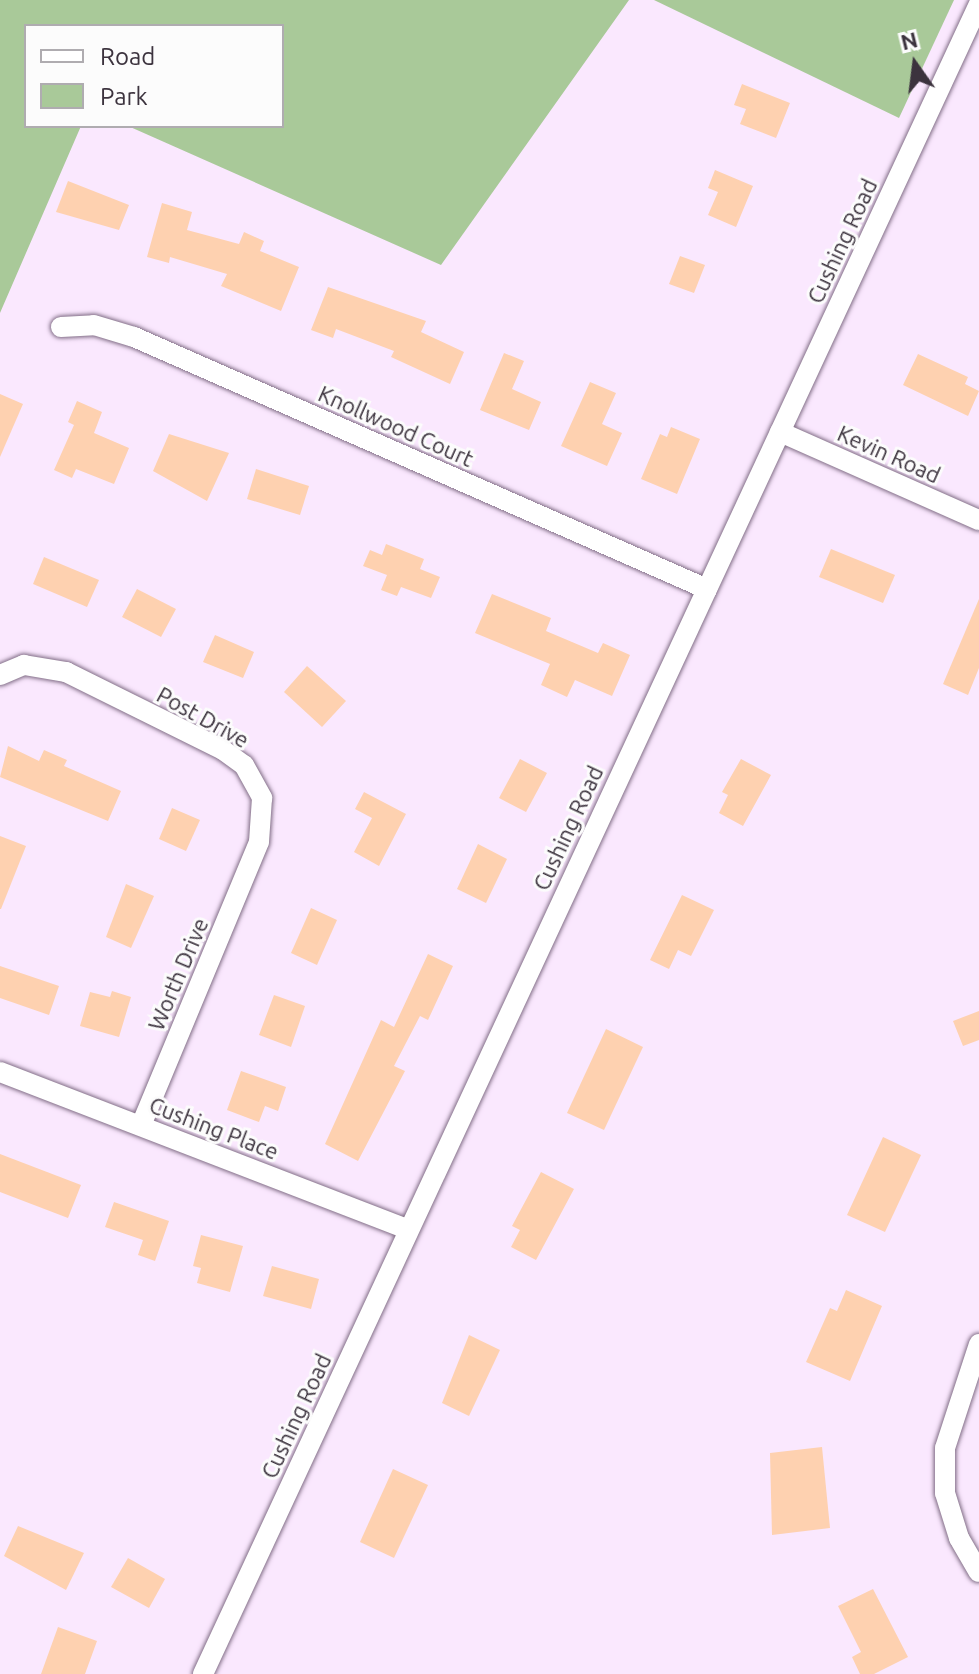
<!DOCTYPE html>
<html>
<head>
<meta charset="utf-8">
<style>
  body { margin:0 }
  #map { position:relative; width:979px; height:1674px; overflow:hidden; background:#fae8fe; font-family:Ubuntu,sans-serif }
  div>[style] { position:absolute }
  .green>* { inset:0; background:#a9c999 }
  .building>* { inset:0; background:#fed1b0 }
  .roads { filter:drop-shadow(0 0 2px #826e87) drop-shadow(0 0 2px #826e87) }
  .minor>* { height:20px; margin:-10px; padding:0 10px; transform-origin:10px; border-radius:10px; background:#fff }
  span { translate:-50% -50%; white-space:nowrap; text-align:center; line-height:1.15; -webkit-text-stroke:6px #fcfcfc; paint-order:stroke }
  .street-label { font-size:22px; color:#3c333e }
  .legend { position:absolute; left:24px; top:24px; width:260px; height:104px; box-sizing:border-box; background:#fcfcfc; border:2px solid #afacb0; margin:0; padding:10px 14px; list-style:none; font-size:24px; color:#3c333e }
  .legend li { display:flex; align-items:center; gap:16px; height:40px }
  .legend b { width:40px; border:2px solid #afacb0 }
  .north { position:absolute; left:875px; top:24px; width:80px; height:80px; -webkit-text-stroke:6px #fcfcfc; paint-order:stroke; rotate:346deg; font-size:22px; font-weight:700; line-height:32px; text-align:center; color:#3c333e }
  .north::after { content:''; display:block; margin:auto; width:28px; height:36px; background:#3c333e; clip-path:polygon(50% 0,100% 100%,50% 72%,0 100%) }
</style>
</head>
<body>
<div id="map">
  <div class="green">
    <i style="clip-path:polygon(0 0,629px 0,441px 265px,128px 126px,282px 126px,282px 26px,26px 26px,26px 126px,81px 126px,0 313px)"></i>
    <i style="clip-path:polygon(654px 0,954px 0,899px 118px)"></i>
  </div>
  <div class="building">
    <i style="clip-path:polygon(742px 84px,790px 103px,776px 138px,740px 124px,746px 109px,734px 105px)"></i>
    <i style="clip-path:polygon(715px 170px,753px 186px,736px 227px,708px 215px,718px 192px,708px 188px)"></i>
    <i style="clip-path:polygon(68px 181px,129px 205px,119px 230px,56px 212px)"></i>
    <i style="clip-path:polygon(162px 203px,192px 212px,187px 230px,239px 244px,244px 232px,264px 241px,260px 251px,299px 267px,281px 311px,221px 286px,227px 274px,170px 257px,169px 263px,147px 257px)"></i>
    <i style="clip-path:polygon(680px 256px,705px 265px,694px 293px,669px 284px)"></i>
    <i style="clip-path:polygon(328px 287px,426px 321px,421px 332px,464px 352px,450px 384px,391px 357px,394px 351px,336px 329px,333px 338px,311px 330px)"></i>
    <i style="clip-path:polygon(504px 353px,524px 361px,512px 389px,541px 402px,529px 430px,480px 410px)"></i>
    <i style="clip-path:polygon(918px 354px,968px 377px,965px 384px,979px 391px,968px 416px,903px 385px)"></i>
    <i style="clip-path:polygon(590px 382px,616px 393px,602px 424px,622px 433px,607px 466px,561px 446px)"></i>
    <i style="clip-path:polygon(0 394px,23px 404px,0 457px)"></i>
    <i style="clip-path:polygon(77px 401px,102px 412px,94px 433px,129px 448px,114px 484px,76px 469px,72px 478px,54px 470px,74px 425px,68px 422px)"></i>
    <i style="clip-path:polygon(671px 427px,700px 439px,677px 494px,641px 479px,660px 434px,667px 437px)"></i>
    <i style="clip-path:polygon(169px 434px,229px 453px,207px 501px,153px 471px)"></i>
    <i style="clip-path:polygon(256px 469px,309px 486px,300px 515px,247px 499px)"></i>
    <i style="clip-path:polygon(386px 544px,424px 559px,420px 569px,440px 577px,431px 598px,401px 587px,397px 596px,381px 590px,387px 575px,363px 566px,370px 550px,382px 555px)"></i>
    <i style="clip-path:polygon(831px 549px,895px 575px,883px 603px,819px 577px)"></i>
    <i style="clip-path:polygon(44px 557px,99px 580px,87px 607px,33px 584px)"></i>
    <i style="clip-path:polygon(137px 589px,176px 609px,161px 637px,122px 617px)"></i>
    <i style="clip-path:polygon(492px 594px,551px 618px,546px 631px,598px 653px,603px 643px,630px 655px,612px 696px,575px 680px,567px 697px,541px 685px,550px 664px,475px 633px)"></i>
    <i style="clip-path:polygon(979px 599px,979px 668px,968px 695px,943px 684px)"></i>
    <i style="clip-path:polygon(215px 635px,254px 652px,243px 678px,203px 662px)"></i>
    <i style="clip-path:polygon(307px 666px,346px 701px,322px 727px,284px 692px)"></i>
    <i style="clip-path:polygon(8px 746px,39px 761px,44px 750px,67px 760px,64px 766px,121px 791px,108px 821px,0 777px)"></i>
    <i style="clip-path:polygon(520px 759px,547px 773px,526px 812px,499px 798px)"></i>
    <i style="clip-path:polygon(741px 759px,771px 775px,743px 826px,719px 813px,728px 795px,722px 792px)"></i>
    <i style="clip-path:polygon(364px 792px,406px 814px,379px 866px,354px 852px,372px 818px,355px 809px)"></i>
    <i style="clip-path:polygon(172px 808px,200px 820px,186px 851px,159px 839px)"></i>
    <i style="clip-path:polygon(0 836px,26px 846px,1px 909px,0 909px)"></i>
    <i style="clip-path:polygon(478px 844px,507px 859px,486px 903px,457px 889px)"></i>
    <i style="clip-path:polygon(126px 884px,154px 896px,131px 948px,106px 937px)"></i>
    <i style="clip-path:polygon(682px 895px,714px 910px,691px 956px,678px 950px,669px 969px,650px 960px)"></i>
    <i style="clip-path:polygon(311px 908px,337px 920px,317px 965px,291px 953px)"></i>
    <i style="clip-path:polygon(428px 954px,453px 966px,428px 1020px,420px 1016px,394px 1066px,405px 1071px,358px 1161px,325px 1144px,381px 1020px,394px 1027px)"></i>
    <i style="clip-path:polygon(0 966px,59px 986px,49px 1015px,0 998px)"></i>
    <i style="clip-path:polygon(112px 991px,131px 997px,119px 1037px,80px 1026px,90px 992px,110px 997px)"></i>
    <i style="clip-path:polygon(274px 995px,305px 1006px,291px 1047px,259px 1035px)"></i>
    <i style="clip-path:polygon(979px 1011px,979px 1040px,963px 1046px,953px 1021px)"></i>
    <i style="clip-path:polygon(606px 1029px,643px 1047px,604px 1130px,567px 1113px)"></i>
    <i style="clip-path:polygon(241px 1071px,286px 1087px,278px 1111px,265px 1106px,259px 1122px,227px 1110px)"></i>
    <i style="clip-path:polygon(883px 1137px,921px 1155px,885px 1232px,847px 1215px)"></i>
    <i style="clip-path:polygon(0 1154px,81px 1185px,68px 1218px,0 1192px)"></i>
    <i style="clip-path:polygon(541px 1172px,574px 1189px,536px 1260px,511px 1247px,520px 1230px,512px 1226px)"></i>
    <i style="clip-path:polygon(114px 1202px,169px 1221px,155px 1261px,138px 1255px,143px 1240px,105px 1227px)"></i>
    <i style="clip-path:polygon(201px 1235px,243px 1246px,230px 1292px,197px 1283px,201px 1268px,193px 1266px)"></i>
    <i style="clip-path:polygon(272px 1266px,319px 1279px,311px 1309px,263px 1296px)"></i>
    <i style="clip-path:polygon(846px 1290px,882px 1306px,850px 1381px,806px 1362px,830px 1308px,837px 1311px)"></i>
    <i style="clip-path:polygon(469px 1335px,500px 1350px,469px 1416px,442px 1403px)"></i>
    <i style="clip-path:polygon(822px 1447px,830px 1528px,772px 1535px,770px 1453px)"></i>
    <i style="clip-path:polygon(393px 1469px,428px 1485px,394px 1558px,360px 1542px)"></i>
    <i style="clip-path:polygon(18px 1526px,84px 1553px,66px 1590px,4px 1556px)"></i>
    <i style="clip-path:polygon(128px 1558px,165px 1579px,149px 1608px,111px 1587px)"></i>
    <i style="clip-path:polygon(873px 1589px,908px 1657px,874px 1674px,860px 1674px,852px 1657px,861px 1652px,838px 1606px)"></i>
    <i style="clip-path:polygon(58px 1627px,97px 1641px,85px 1674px,41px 1674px)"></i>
  </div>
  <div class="roads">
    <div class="minor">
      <i style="left:61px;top:327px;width:33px;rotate:-3deg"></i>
      <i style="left:94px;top:325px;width:42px;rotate:16.7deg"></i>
      <i style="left:134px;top:337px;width:626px;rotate:23.74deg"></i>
      <i style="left:780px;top:432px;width:218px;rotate:23.9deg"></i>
      <i style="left:0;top:675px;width:26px;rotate:-23deg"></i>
      <i style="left:24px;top:665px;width:43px;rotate:9.5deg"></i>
      <i style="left:66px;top:672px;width:175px;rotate:26.4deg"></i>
      <i style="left:223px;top:750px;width:26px;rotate:36deg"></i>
      <i style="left:244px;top:765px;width:38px;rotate:61deg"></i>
      <i style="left:262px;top:798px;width:44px;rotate:93.9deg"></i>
      <i style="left:259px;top:842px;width:307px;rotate:112.6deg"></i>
      <i style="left:0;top:1072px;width:438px;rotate:21.1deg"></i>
      <i style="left:979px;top:1344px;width:109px;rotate:108.1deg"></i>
      <i style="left:945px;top:1448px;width:45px;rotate:90deg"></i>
      <i style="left:945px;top:1493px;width:47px;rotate:72.7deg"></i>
      <i style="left:959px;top:1538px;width:39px;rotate:60deg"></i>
      <i style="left:203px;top:1674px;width:1841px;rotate:-65.08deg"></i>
    </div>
  </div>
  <div class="street-label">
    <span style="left:842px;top:241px;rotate:-65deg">Cushing Road</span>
    <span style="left:396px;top:426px;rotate:24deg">Knollwood Court</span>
    <span style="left:889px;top:454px;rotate:24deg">Kevin Road</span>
    <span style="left:203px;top:717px;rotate:29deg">Post Drive</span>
    <span style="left:568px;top:828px;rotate:-65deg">Cushing Road</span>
    <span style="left:178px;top:974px;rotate:-67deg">Worth Drive</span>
    <span style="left:214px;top:1128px;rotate:21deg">Cushing Place</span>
    <span style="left:296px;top:1416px;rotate:-65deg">Cushing Road</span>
  </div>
  <ul class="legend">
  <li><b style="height:10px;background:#fff"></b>Road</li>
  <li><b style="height:22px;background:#a9c999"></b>Park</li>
  </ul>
  <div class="north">N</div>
</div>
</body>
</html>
